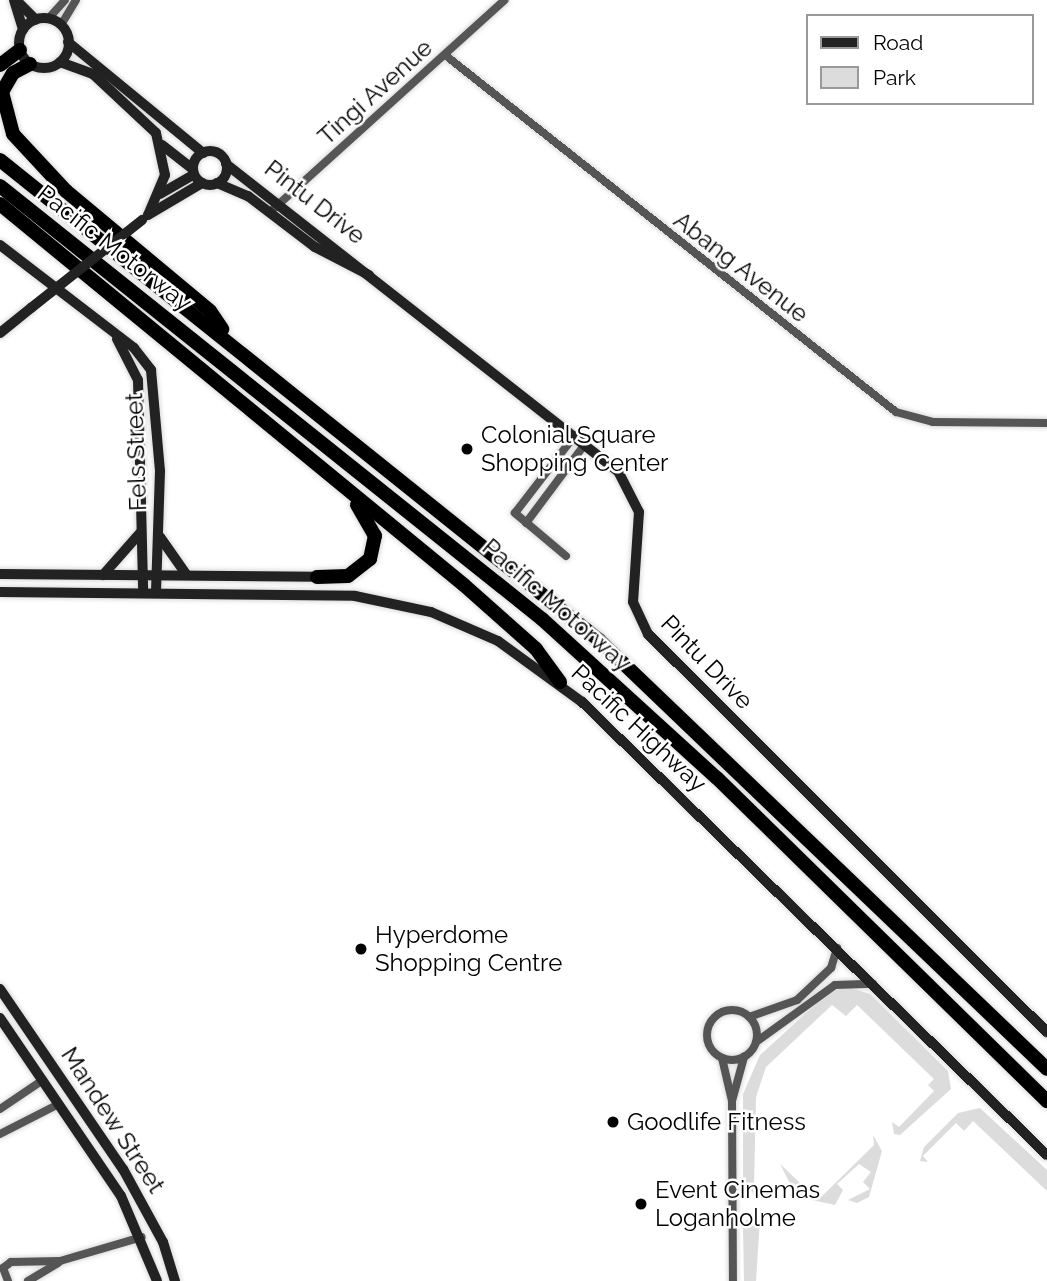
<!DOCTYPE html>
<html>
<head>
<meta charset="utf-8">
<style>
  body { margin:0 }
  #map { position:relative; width:1047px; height:1281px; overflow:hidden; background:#fff; font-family:Raleway,sans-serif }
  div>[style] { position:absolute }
  .green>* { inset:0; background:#dcdcdc }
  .roads { filter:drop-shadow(0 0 2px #dbdbdb) drop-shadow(0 0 2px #dbdbdb) }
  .street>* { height:8px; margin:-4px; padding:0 4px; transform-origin:4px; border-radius:4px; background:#555 }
  .street>.ring { margin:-4px; padding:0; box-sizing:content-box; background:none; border:8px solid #555; border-radius:50% }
  .secondary>* { height:10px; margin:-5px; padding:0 5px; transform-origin:5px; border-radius:5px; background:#222 }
  .secondary>.ring { margin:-5px; padding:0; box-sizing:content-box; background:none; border:10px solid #222; border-radius:50% }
  .highway>* { height:14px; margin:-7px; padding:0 7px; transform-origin:7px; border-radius:7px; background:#000 }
  .secondary-bridge>* { height:10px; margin:-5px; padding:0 5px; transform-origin:5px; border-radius:5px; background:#222 }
  .dots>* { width:19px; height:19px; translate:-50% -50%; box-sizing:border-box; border:4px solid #fff; border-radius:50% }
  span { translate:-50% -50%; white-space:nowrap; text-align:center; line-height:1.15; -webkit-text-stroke:5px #fff; paint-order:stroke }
  .street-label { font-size:24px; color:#000 }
  .poi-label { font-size:24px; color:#000 }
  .left { translate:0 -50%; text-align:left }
  .legend { position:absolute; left:806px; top:14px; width:228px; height:91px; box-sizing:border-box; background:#fff; border:2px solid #999; margin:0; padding:9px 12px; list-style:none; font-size:21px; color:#000 }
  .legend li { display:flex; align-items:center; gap:14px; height:35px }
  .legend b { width:35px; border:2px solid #999 }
</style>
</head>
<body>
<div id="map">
  <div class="green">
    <i style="clip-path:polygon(847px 987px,870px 994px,948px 1071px,951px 1089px,900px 1135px,894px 1134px,892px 1122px,899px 1127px,934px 1091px,928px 1085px,934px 1079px,857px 1005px,846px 1016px,832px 1005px,766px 1067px,756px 1097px,754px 1188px,775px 1193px,755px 1195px,743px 1183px,743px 1094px,760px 1055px,828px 993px)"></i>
    <i style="clip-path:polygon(980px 1108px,1047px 1170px,1047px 1191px,973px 1121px,964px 1131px,956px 1123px,923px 1156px,928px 1162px,920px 1161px,924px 1147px,958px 1113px)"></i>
    <i style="clip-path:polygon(873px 1135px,882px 1151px,869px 1197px,857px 1203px,848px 1200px,870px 1189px,863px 1182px,871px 1172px,859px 1164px,837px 1184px,843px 1190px,835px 1205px,797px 1197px,780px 1164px,818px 1200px,874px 1145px)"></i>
    <i style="clip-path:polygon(760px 1218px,756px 1281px,744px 1281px,743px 1229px,746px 1220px)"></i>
  </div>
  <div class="roads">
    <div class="street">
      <i style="left:48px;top:19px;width:25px;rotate:-48deg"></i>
      <i style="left:61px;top:25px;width:29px;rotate:-59deg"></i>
      <i style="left:445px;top:55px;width:575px;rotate:38.36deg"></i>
      <i style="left:896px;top:412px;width:38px;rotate:15deg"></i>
      <i style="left:933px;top:422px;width:114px;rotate:0.5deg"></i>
      <i style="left:270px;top:212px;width:316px;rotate:-42.1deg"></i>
      <i style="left:526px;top:523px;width:99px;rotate:-53.2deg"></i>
      <i style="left:566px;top:556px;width:67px;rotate:-139.9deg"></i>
      <i style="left:515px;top:513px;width:98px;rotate:-52.4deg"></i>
      <i class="ring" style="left:707px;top:1010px;width:42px;height:42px"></i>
      <i style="left:749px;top:1017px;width:51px;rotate:-19.5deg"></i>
      <i style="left:797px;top:1000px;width:47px;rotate:-43.3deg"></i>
      <i style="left:831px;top:968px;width:21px;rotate:-73deg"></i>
      <i style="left:756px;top:1042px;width:97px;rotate:-35.8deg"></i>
      <i style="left:835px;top:985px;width:38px;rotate:-2deg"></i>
      <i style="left:722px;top:1058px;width:44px;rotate:76.9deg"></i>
      <i style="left:732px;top:1101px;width:180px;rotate:89.7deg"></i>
      <i style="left:732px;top:1101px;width:46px;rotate:-74.7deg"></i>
      <i style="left:0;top:1109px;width:52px;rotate:-34deg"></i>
      <i style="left:0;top:1134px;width:66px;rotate:-27deg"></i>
      <i style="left:8px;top:1281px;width:14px;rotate:-111deg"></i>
      <i style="left:3px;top:1268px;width:10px;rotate:-37deg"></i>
      <i style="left:11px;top:1262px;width:49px;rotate:-1.2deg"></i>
      <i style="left:60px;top:1261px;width:85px;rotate:-16.3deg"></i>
      <i style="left:28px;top:1281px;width:35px;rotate:-31deg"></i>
    </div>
    <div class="secondary">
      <i style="left:14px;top:0;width:31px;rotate:73deg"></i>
      <i style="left:16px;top:0;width:28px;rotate:45deg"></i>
      <i class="ring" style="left:19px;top:18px;width:40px;height:40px"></i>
      <i style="left:68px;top:42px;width:175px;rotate:39.4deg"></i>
      <i style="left:60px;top:62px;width:35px;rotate:20deg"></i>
      <i style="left:93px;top:74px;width:86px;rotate:43.1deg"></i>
      <i style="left:156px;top:133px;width:43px;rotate:77.9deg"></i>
      <i style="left:165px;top:175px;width:43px;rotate:113deg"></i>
      <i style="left:162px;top:145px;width:39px;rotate:38deg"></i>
      <i class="ring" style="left:193px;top:151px;width:24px;height:24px"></i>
      <i style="left:226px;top:164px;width:498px;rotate:38.1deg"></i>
      <i style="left:618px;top:471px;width:46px;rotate:62.9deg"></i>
      <i style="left:639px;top:512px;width:90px;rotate:93.8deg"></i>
      <i style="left:633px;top:602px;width:35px;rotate:65deg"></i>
      <i style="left:648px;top:634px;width:564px;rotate:44.93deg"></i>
      <i style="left:217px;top:183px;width:34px;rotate:23deg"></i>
      <i style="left:248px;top:196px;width:84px;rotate:37.3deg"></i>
      <i style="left:315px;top:247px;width:61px;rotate:27.4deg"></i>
      <i style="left:160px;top:194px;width:39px;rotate:-30deg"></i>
      <i style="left:148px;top:215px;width:63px;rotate:-30.7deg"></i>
      <i style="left:0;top:245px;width:169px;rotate:37.5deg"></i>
      <i style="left:134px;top:348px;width:28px;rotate:52deg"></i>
      <i style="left:151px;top:370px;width:101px;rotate:84.9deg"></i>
      <i style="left:160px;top:471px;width:122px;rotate:91.9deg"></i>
      <i style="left:0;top:333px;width:40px;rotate:-39deg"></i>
      <i style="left:117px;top:339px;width:46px;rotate:62.9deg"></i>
      <i style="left:138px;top:380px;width:212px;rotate:88.6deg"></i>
      <i style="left:160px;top:537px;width:45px;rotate:54.9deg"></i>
      <i style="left:0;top:574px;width:317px;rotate:0.5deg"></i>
      <i style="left:103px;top:575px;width:56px;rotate:-48.6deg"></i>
      <i style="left:0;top:592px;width:355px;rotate:0.6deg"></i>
      <i style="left:355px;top:596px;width:78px;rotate:11.9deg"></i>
      <i style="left:431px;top:612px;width:73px;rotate:23.4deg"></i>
      <i style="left:498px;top:641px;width:104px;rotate:36deg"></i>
      <i style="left:582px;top:702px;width:649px;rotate:44.25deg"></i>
      <i style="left:0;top:989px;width:218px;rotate:55.7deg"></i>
      <i style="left:123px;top:1169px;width:83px;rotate:61.3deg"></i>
      <i style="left:163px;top:1242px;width:41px;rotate:72.9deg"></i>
      <i style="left:0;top:1018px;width:215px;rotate:55.8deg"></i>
      <i style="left:121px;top:1196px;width:92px;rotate:67deg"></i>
    </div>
    <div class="highway">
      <i style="left:30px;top:64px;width:19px;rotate:152deg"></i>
      <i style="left:13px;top:73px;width:22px;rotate:120deg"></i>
      <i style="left:2px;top:92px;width:43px;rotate:75.3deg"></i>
      <i style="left:13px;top:134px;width:78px;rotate:47.1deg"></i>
      <i style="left:66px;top:191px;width:187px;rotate:39.8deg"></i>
      <i style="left:210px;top:311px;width:22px;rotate:56deg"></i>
      <i style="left:0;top:65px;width:25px;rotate:-37deg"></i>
      <i style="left:0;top:160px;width:768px;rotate:38.71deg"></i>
      <i style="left:599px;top:640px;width:620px;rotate:43.76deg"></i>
      <i style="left:0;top:186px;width:694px;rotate:38.62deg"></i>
      <i style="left:542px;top:619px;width:236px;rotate:42.3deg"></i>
      <i style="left:717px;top:778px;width:462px;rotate:44.4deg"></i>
      <i style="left:0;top:204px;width:600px;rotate:39.39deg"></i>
      <i style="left:464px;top:585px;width:96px;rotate:41.6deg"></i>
      <i style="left:536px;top:649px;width:41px;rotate:54deg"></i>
      <i style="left:317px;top:577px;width:31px;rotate:-2deg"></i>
      <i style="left:348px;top:576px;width:28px;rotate:-38deg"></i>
      <i style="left:370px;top:559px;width:24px;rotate:-78deg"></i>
      <i style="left:375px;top:536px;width:36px;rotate:-120deg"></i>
    </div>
  </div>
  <div class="secondary-bridge">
    <i style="left:31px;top:308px;width:142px;rotate:-38.4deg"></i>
  </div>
  <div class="dots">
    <i style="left:467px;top:449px;background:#000"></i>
    <i style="left:361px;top:949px;background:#000"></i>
    <i style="left:613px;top:1122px;background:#000"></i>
    <i style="left:641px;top:1204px;background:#000"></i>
  </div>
  <div class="street-label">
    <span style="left:375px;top:92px;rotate:-42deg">Tingi Avenue</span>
    <span style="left:315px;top:202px;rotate:38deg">Pintu Drive</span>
    <span style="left:115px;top:248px;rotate:38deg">Pacific Motorway</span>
    <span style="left:741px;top:267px;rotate:38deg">Abang Avenue</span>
    <span style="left:136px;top:452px;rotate:-92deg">Fels Street</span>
    <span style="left:557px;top:605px;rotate:41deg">Pacific Motorway</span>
    <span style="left:707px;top:662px;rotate:46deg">Pintu Drive</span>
    <span style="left:639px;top:728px;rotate:43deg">Pacific Highway</span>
    <span style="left:113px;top:1120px;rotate:57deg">Mandew Street</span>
  </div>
  <div class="poi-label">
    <span class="left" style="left:481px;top:449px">Colonial Square<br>Shopping Center</span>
    <span class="left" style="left:375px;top:949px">Hyperdome<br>Shopping Centre</span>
    <span class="left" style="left:627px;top:1122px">Goodlife Fitness</span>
    <span class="left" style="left:655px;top:1204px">Event Cinemas<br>Loganholme</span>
  </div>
  <ul class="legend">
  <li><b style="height:9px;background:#222"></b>Road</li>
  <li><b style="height:19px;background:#dcdcdc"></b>Park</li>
  </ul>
</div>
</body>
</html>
